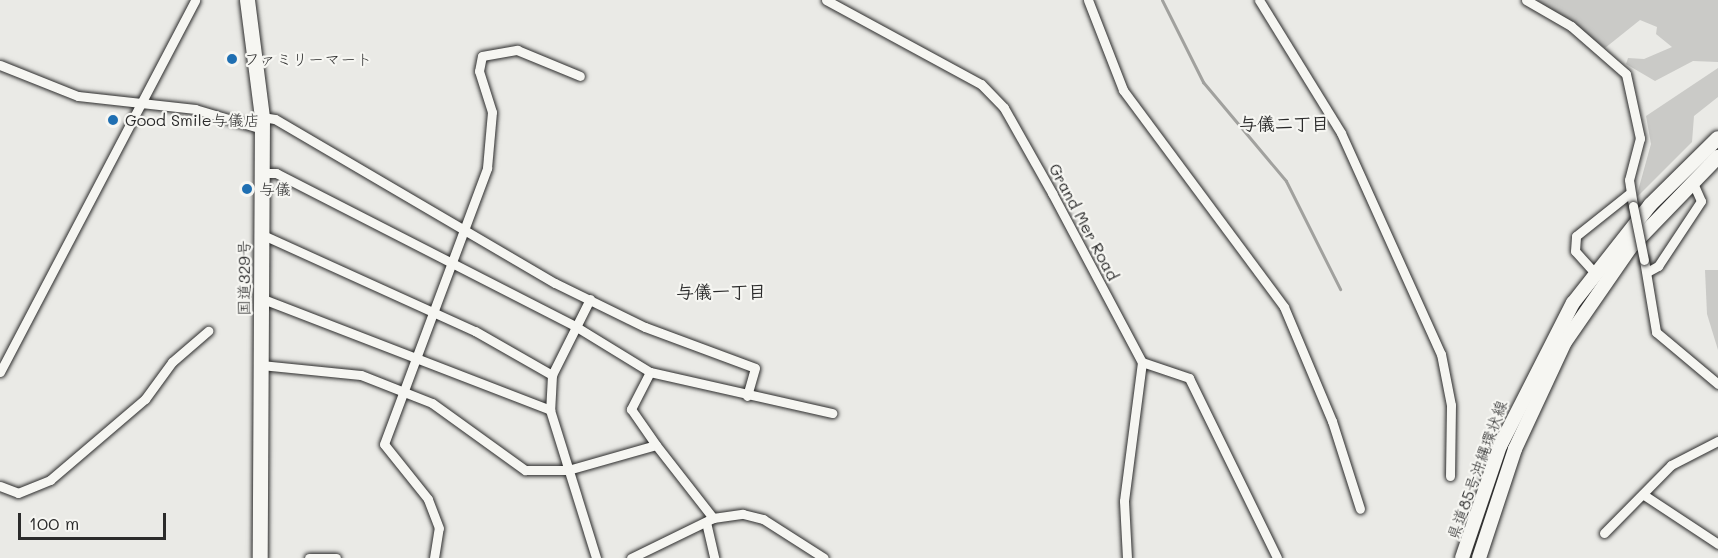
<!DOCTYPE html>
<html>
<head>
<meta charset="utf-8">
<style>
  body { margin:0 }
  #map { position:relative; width:1718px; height:558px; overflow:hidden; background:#eaeae6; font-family:Mali,"Klee One",sans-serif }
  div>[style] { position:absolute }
  .green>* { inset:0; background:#cacac7 }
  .stream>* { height:3px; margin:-1.5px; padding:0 1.5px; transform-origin:1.5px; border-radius:1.5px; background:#a1a19e }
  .roads { filter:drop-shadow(0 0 2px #2b2b2b) drop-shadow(0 0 2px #2b2b2b) }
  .minor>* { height:9px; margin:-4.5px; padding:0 4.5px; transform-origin:4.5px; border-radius:4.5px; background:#f6f6f2 }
  .primary>* { height:14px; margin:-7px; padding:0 7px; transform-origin:7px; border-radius:7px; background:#f6f6f2 }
  .trunk>* { height:15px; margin:-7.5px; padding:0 7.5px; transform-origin:7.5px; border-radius:7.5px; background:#f6f6f2 }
  .bridges { filter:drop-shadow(0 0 2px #2b2b2b) drop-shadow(0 0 2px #2b2b2b) }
  .minor-bridge>* { height:9px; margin:-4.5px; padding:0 4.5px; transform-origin:4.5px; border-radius:4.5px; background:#f6f6f2 }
  .dots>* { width:16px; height:16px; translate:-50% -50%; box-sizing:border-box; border:3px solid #f6f6f2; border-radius:50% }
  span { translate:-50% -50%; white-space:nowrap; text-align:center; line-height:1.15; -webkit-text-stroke:4.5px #f6f6f2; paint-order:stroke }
  .poi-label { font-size:16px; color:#2b2b2b }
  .left { translate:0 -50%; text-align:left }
  .street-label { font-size:16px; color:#2b2b2b }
  .neighbourhood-label { font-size:18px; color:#2b2b2b; font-weight:700 }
  .scale { position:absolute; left:18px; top:513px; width:148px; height:27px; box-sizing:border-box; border:3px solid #2b2b2b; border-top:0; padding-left:8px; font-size:18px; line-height:21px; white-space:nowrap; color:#2b2b2b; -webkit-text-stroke:4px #f6f6f2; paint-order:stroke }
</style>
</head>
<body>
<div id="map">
  <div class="green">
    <i style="clip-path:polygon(1537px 0,1718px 0,1718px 62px,1693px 61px,1655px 81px,1626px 64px,1628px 58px,1644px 59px,1672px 47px,1656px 34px,1657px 27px,1640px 20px,1605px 48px)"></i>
    <i style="clip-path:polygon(1718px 68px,1718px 97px,1694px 116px,1692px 142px,1636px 198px,1651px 144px,1646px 116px)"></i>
    <i style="clip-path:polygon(1705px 270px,1718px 270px,1718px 350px,1707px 314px)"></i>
  </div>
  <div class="stream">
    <i style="left:1162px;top:0;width:92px;rotate:63.4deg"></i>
    <i style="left:1203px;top:82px;width:129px;rotate:50deg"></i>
    <i style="left:1286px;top:181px;width:121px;rotate:63.4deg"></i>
  </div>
  <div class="roads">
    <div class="minor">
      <i style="left:826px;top:0;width:176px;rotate:28.5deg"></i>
      <i style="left:981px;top:84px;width:33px;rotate:46deg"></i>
      <i style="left:1004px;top:108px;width:98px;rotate:60.5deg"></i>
      <i style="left:1052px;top:193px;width:191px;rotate:62deg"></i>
      <i style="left:1142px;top:362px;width:140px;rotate:97.4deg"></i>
      <i style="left:1124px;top:501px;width:57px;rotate:87deg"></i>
      <i style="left:1088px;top:0;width:97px;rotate:68.7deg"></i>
      <i style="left:1123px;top:90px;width:270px;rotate:53.4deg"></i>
      <i style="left:1284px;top:307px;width:124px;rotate:67.2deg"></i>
      <i style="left:1332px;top:421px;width:92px;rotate:72.3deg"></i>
      <i style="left:1259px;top:0;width:156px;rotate:58.3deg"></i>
      <i style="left:1341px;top:133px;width:243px;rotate:65.7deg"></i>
      <i style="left:1441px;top:354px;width:52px;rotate:78.9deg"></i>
      <i style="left:1451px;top:405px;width:71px;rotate:90.8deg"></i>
      <i style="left:1526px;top:0;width:52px;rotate:30deg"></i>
      <i style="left:1571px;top:26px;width:73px;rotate:41.1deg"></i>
      <i style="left:1626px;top:74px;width:66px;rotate:77.7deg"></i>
      <i style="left:1640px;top:138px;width:43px;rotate:104.7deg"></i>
      <i style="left:1629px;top:180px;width:26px;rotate:81deg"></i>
      <i style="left:0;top:65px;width:84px;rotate:21.7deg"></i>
      <i style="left:78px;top:96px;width:118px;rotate:6.3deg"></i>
      <i style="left:195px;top:109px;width:70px;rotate:16.6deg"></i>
      <i style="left:262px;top:117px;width:13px;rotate:9deg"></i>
      <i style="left:275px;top:119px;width:324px;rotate:30.4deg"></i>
      <i style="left:555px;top:283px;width:100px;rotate:26.1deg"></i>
      <i style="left:645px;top:327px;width:117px;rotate:20.4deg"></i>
      <i style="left:755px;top:368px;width:29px;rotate:106deg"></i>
      <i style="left:263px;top:173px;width:13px"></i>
      <i style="left:276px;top:173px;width:336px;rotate:27.1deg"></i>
      <i style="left:575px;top:326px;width:88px;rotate:31.5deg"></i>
      <i style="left:650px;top:372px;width:187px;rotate:12.7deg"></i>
      <i style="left:263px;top:235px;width:233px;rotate:24.4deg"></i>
      <i style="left:475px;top:331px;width:89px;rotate:29.7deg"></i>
      <i style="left:1644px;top:260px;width:73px;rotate:80.5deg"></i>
      <i style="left:1656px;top:332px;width:81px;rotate:40deg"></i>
      <i style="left:1594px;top:272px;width:28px;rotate:-132deg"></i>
      <i style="left:1575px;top:251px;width:15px;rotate:-86deg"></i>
      <i style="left:1576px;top:236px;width:69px;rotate:-38.5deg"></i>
      <i style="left:1647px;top:272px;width:13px;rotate:-29deg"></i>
      <i style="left:1658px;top:266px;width:78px;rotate:-56.5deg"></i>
      <i style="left:1701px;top:201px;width:22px;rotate:-114deg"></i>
      <i style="left:263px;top:299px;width:308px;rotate:21.1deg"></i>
      <i style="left:590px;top:299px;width:85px;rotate:116.6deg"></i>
      <i style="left:552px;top:375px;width:35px;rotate:93deg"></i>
      <i style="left:550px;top:410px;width:155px;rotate:72.7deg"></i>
      <i style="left:1142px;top:362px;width:50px;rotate:18.8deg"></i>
      <i style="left:1189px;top:378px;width:200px;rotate:63.9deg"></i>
      <i style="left:261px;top:365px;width:100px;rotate:5.7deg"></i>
      <i style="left:361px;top:375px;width:76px;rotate:21.5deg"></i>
      <i style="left:432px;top:403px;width:115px;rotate:35.8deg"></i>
      <i style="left:525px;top:470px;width:43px"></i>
      <i style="left:568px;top:470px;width:91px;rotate:-15.9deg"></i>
      <i style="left:656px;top:445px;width:93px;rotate:52deg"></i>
      <i style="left:0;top:372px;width:420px;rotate:-62.3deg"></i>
      <i style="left:650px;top:372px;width:42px;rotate:117.2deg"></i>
      <i style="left:631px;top:409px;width:44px;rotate:55.2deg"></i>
      <i style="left:0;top:486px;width:19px;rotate:21deg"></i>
      <i style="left:18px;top:493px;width:35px;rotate:-22deg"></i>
      <i style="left:50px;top:480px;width:125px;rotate:-40.5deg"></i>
      <i style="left:145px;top:399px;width:46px;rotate:-53.9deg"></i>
      <i style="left:172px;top:362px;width:48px;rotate:-40.7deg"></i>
      <i style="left:1644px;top:495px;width:89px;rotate:33.5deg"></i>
      <i style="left:706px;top:522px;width:37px;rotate:77deg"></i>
      <i style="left:1604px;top:533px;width:95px;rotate:-45.4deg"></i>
      <i style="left:1671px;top:465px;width:53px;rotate:-27.1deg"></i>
      <i style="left:309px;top:558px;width:27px"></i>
      <i style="left:434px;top:558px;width:30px;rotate:-81deg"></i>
      <i style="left:439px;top:528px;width:31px;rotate:-111deg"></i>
      <i style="left:428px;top:499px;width:70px;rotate:-128.7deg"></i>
      <i style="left:384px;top:444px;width:295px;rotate:-69.5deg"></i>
      <i style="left:487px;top:168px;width:56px;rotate:-84.9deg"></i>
      <i style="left:492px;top:112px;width:43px;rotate:-107.6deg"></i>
      <i style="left:479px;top:71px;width:15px;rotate:-79deg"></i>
      <i style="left:482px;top:56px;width:36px;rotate:-10deg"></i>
      <i style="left:517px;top:50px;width:68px;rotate:22.4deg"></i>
      <i style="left:631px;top:558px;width:91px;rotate:-26deg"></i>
      <i style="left:713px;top:518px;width:30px;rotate:-8deg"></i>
      <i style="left:743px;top:514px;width:21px;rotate:14deg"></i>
      <i style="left:763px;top:519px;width:72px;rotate:32.6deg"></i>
    </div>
    <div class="primary">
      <i style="left:1462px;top:558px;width:118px;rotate:-71.3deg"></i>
      <i style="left:1500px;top:446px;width:161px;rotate:-63deg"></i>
      <i style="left:1573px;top:303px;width:125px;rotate:-51.8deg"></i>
      <i style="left:1650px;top:205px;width:95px;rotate:-44.6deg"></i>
      <i style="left:1479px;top:558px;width:115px;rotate:-71.7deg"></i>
      <i style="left:1515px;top:449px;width:118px;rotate:-65deg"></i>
      <i style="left:1565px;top:342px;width:114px;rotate:-55.3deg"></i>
      <i style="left:1630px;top:248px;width:127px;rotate:-46deg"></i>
    </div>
    <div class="trunk">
      <i style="left:247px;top:0;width:118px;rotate:82.7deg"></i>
      <i style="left:262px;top:117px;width:441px;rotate:90.3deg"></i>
    </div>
  </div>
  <div class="bridges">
    <div class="minor-bridge">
      <i style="left:1633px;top:206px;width:55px;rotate:78.5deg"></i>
    </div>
  </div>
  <div class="dots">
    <i style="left:232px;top:59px;background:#1f6fb2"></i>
    <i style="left:113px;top:120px;background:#1f6fb2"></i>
    <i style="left:247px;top:189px;background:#1f6fb2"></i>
  </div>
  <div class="poi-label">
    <span class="left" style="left:244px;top:59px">ファミリーマート</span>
    <span class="left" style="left:125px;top:120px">Good Smile与儀店</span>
    <span class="left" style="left:259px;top:189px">与儀</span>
  </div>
  <div class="street-label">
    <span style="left:1084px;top:222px;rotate:62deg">Grand Mer Road</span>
    <span style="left:244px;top:278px;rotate:-90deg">国道329号</span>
    <span style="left:1477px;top:470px;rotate:-70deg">県道85号沖縄環状線</span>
  </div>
  <div class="neighbourhood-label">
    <span style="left:1284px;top:123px">与儀二丁目</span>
    <span style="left:721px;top:291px">与儀一丁目</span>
  </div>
  <div class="scale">100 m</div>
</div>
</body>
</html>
